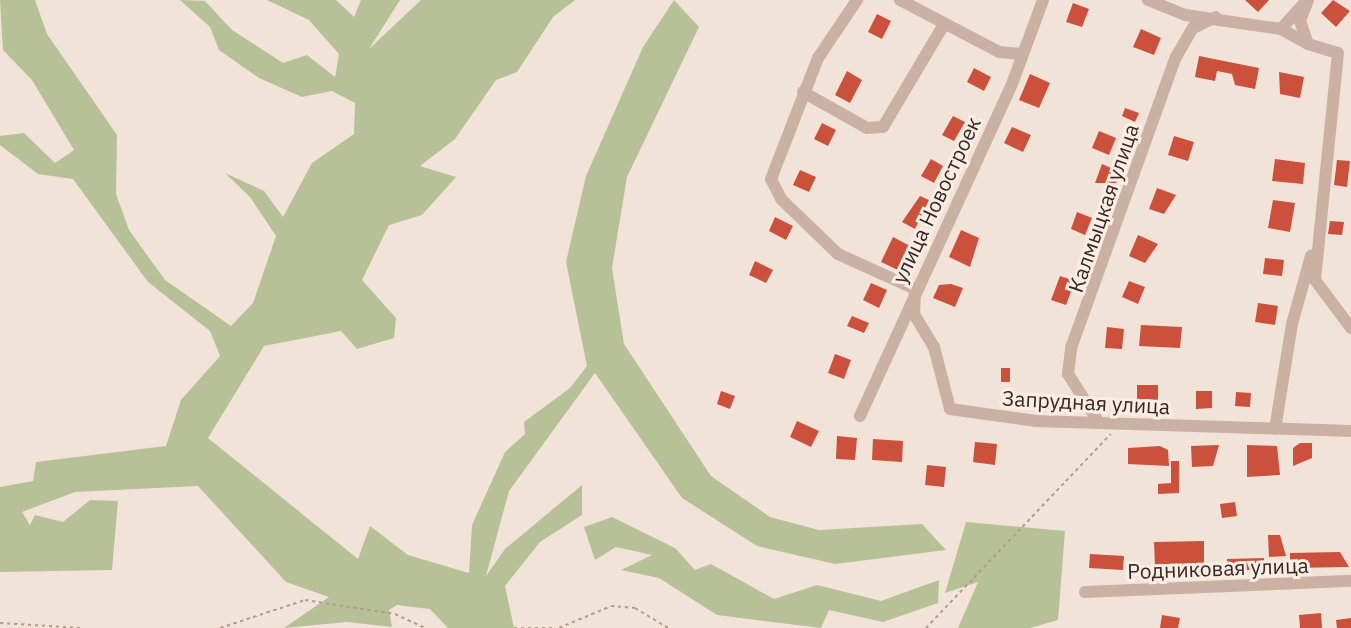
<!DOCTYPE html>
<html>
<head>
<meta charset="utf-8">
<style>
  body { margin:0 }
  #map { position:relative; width:1351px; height:628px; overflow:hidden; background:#f2e3d8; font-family:"IBM Plex Sans",sans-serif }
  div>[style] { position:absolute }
  .green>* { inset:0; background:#b7c197 }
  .building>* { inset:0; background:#cc513c }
  .path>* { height:2px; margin-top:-1px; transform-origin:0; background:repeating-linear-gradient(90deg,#b69b8d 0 3.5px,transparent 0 7px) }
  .minor>* { height:12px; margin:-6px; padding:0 6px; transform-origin:6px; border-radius:6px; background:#cab1a3 }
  span { translate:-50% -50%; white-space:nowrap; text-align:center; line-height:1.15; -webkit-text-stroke:6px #faeee4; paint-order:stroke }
  .street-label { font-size:21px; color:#352926 }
</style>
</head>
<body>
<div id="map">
  <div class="green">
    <i style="clip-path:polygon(0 0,35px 0,47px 34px,117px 135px,116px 194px,129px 230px,165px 280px,231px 326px,253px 303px,276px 236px,250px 197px,225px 173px,264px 191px,283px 217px,312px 163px,354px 134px,355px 103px,332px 91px,302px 97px,259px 78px,219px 50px,210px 27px,180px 0,205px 1px,232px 30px,283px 63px,307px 55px,335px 77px,339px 54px,309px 20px,267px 0,336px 0,354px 17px,361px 0,400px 0,369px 49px,421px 0,575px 0,553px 17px,517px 72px,496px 80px,455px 139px,420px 166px,456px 177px,422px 215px,389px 225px,362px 280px,396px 318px,394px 338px,357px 349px,341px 331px,264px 346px,208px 438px,358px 559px,370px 526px,408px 555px,469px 573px,472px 525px,505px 452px,525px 434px,524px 422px,570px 388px,587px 366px,566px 262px,586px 176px,643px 47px,674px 0,699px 27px,627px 177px,612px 268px,624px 344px,711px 476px,770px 517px,819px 530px,922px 524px,946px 550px,835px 564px,757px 546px,682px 498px,595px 373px,509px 491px,486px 576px,505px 549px,582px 485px,582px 515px,540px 542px,505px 586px,514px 628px,448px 628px,430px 609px,397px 605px,389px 610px,392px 627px,347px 622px,284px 628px,329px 597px,286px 582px,198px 486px,75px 492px,22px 512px,30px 525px,35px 515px,63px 522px,90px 500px,118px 501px,112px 570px,0 572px,0 487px,33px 481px,36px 462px,166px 446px,181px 400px,220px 356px,210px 331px,148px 282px,73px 179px,38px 174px,0 145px,0 136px,24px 133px,55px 163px,74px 150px,32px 80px,3px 50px)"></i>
    <i style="clip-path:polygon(612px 517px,675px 548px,695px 570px,711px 564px,774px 599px,817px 585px,881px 601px,939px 580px,938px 603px,883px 622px,829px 610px,821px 628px,717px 615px,659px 578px,621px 570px,652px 555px,616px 547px,595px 560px,584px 527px)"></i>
    <i style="clip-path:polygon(966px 522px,1065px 531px,1058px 620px,1030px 628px,958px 628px,978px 582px,945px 593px)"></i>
  </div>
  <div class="building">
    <i style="clip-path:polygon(1245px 0,1269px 0,1258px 12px)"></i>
    <i style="clip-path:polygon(1333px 0,1350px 11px,1336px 27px,1321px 13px)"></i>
    <i style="clip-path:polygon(1073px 3px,1089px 9px,1082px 27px,1066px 22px)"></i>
    <i style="clip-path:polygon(877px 14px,891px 21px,882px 39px,868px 32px)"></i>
    <i style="clip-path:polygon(1141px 29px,1161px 38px,1154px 55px,1133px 47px)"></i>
    <i style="clip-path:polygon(1199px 56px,1259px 68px,1255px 89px,1235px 85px,1232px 74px,1217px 71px,1215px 81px,1195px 77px)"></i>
    <i style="clip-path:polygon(974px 68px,991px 77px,984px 91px,967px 82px)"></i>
    <i style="clip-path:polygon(847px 71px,862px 80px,850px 103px,835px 95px)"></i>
    <i style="clip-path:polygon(1279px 72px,1304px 77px,1300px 98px,1280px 94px)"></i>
    <i style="clip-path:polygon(1030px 74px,1050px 83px,1039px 108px,1019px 100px)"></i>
    <i style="clip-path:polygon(1125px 108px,1139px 113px,1135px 122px,1122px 116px)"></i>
    <i style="clip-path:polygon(953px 116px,965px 122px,954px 141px,942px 135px)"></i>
    <i style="clip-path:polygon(822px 123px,836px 130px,828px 146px,814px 139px)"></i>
    <i style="clip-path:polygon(1012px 127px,1031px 135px,1023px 152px,1004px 143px)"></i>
    <i style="clip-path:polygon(1099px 131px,1116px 138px,1109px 155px,1092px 148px)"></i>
    <i style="clip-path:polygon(1174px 136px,1194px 142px,1188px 161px,1168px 155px)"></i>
    <i style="clip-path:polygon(931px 159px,943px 166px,934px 183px,921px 176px)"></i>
    <i style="clip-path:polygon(1275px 159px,1305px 163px,1303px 184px,1272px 181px)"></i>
    <i style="clip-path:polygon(1337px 160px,1350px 161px,1347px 187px,1334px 185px)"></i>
    <i style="clip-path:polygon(1102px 164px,1120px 172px,1116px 183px,1095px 183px)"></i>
    <i style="clip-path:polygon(800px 170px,816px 177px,809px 192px,793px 185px)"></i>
    <i style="clip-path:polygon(1157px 188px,1176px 195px,1164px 214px,1149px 209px)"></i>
    <i style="clip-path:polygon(920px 196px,929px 200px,915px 229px,902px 222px)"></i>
    <i style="clip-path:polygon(1273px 200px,1295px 203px,1290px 232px,1268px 228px)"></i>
    <i style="clip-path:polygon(1077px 212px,1092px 218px,1085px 235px,1071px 229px)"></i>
    <i style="clip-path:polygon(775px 217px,793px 226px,786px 240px,769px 231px)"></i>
    <i style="clip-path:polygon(1330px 221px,1344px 222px,1342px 235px,1328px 234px)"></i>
    <i style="clip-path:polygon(961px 230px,979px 238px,970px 267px,949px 257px)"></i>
    <i style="clip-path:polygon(1138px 235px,1158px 244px,1145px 263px,1129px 256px)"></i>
    <i style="clip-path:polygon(893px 237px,912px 247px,900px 271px,881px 262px)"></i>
    <i style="clip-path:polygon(1265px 258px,1284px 260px,1282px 276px,1263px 274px)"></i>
    <i style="clip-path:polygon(755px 261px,773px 270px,766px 283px,749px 275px)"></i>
    <i style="clip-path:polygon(1060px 276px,1075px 281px,1066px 305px,1051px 300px)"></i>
    <i style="clip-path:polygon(1129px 281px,1145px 287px,1138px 304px,1122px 297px)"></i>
    <i style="clip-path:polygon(871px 283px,887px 290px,879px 308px,863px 300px)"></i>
    <i style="clip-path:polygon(951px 284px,963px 288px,955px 307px,933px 298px,939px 285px)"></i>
    <i style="clip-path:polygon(1258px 303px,1278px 306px,1275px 325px,1255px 322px)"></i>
    <i style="clip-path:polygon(852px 316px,869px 323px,864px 333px,847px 326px)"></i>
    <i style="clip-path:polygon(1141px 325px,1182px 327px,1180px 348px,1139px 346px)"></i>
    <i style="clip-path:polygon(1107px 327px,1124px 329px,1122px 349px,1105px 348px)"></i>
    <i style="clip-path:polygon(835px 354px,851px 360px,844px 379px,828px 373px)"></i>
    <i style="clip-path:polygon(1001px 368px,1010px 368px,1010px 382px,1001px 382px)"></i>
    <i style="clip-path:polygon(1137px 385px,1158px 385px,1158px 406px,1137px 406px)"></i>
    <i style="clip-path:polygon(721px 391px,735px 396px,730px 409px,717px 404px)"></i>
    <i style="clip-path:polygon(1196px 391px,1212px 391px,1212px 408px,1196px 409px)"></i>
    <i style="clip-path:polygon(1236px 392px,1251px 393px,1250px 407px,1235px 406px)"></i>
    <i style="clip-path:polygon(797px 421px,819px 431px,811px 447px,790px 437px)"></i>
    <i style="clip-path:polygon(837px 436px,857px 438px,855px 460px,836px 459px)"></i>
    <i style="clip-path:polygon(873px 439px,903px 441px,902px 462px,872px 460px)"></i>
    <i style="clip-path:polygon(975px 442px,997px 444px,995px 465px,973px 462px)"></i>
    <i style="clip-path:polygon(1300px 443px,1312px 443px,1312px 458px,1293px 466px,1293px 448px)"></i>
    <i style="clip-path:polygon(1219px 445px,1213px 466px,1192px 467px,1191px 446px)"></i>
    <i style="clip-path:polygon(1247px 445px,1277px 446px,1280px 475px,1247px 477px)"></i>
    <i style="clip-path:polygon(1160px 446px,1168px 450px,1169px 466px,1128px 464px,1128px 448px)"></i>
    <i style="clip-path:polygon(1171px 461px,1179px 461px,1179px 493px,1158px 494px,1158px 484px,1171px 483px)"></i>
    <i style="clip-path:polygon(927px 465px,946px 467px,944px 487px,925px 485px)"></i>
    <i style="clip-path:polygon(1235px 502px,1237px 516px,1222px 518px,1220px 504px)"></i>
    <i style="clip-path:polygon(1268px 535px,1280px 535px,1286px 556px,1269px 557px)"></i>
    <i style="clip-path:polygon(1204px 541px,1204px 566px,1155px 566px,1154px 542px)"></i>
    <i style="clip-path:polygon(1340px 552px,1349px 567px,1290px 568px,1290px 553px)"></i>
    <i style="clip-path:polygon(1090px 554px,1124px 556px,1123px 570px,1089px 568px)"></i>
    <i style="clip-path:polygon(1264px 558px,1264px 570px,1227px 570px,1227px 559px)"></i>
    <i style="clip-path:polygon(1321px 613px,1322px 628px,1300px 628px,1299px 615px)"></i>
    <i style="clip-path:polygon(1162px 615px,1180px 618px,1178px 628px,1160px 628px)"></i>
    <i style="clip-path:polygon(1351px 618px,1351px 628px,1337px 628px,1336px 620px)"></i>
  </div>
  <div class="path">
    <i style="left:0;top:623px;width:81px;rotate:3.5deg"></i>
    <i style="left:220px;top:628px;width:89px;rotate:-18.2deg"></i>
    <i style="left:305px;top:600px;width:91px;rotate:8.8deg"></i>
    <i style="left:395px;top:614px;width:33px;rotate:25deg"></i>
    <i style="left:514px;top:628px;width:41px"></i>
    <i style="left:559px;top:628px;width:56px;rotate:-22.9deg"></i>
    <i style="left:611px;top:606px;width:24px;rotate:5deg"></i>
    <i style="left:635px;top:608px;width:39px;rotate:31deg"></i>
    <i style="left:926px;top:628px;width:268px;rotate:-46.4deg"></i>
  </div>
  <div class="minor">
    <i style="left:857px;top:0;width:70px;rotate:123.9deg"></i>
    <i style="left:818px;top:58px;width:130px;rotate:111.2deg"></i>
    <i style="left:771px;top:179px;width:22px;rotate:63deg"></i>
    <i style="left:781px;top:199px;width:79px;rotate:44deg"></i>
    <i style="left:838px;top:254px;width:85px;rotate:24.4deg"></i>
    <i style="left:915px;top:289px;width:25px;rotate:92deg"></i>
    <i style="left:914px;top:314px;width:39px;rotate:59deg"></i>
    <i style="left:934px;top:347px;width:64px;rotate:75.5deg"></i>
    <i style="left:950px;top:409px;width:87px;rotate:7.9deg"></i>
    <i style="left:1036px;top:421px;width:315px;rotate:1.8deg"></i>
    <i style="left:900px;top:0;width:112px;rotate:27.7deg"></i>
    <i style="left:999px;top:52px;width:21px;rotate:5deg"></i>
    <i style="left:1148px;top:0;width:40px;rotate:22deg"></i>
    <i style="left:1185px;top:15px;width:97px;rotate:8.3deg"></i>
    <i style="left:1281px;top:29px;width:31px;rotate:29deg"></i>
    <i style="left:1308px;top:0;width:22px;rotate:111deg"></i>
    <i style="left:1300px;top:21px;width:24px;rotate:71deg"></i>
    <i style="left:1308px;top:44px;width:31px;rotate:17deg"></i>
    <i style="left:1338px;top:53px;width:228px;rotate:95.8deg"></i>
    <i style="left:1315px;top:280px;width:60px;rotate:53.1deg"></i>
    <i style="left:1281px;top:29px;width:39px;rotate:-48deg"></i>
    <i style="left:803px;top:92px;width:73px;rotate:29.4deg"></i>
    <i style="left:867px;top:128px;width:16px;rotate:-4deg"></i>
    <i style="left:883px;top:127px;width:117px;rotate:-59.3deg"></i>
    <i style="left:860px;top:416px;width:365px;rotate:-65.4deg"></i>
    <i style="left:1012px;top:84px;width:90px;rotate:-69.7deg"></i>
    <i style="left:1098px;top:421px;width:56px;rotate:-122.6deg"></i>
    <i style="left:1068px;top:374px;width:26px;rotate:-83deg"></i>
    <i style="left:1071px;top:348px;width:309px;rotate:-70.2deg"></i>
    <i style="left:1176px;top:57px;width:34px;rotate:-60deg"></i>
    <i style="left:1193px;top:28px;width:25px;rotate:-26deg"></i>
    <i style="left:1275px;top:429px;width:106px;rotate:-80.8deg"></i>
    <i style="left:1292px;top:324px;width:71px;rotate:-74.4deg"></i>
    <i style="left:1085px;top:592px;width:266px;rotate:-2.4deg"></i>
  </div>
  <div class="street-label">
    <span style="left:936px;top:200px;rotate:-65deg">улица Новостроек</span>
    <span style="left:1103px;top:208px;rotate:-71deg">Калмыцкая улица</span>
    <span style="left:1086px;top:402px;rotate:3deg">Запрудная улица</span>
    <span style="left:1218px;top:568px;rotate:-2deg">Родниковая улица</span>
  </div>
</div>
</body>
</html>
